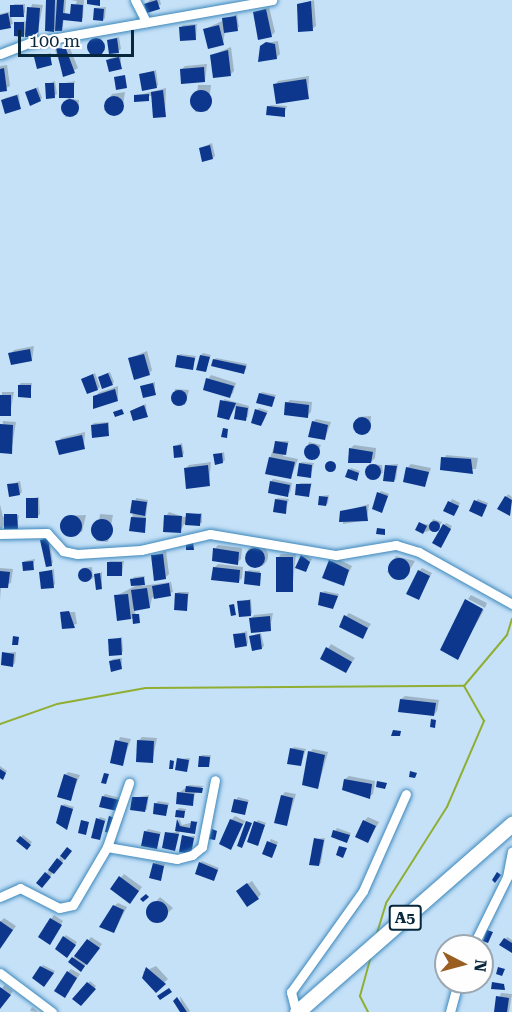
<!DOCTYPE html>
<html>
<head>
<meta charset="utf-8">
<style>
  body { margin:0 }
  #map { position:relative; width:512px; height:1012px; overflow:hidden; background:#c5e1f8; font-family:"Roboto Serif",serif }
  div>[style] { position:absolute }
  .shadow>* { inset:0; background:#0003 }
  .round { border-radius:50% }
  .stream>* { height:2px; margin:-1px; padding:0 1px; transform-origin:1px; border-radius:1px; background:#90ae32 }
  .building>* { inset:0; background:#0c378d }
  .roads { filter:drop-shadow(0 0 2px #3c87bb) drop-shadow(0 0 2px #3c87bb) }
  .minor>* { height:9px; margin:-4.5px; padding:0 4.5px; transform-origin:4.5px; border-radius:4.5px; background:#fff }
  .trunk>* { height:15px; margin:-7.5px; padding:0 7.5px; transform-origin:7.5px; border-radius:7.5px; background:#fff }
  span { translate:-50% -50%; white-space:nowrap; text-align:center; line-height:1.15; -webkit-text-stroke:6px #fefefe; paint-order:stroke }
  .shield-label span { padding:2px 4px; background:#fefefe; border:2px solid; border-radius:4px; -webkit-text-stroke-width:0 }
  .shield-label { font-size:16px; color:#07273d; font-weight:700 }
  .north { position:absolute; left:434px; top:934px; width:60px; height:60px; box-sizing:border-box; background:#fefefe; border:2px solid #9ba8b1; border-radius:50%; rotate:96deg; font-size:16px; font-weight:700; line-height:24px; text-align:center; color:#07273d }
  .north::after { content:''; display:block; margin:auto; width:21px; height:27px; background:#9a5e20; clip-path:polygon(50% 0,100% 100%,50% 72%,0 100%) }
  .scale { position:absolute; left:18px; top:30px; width:116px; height:27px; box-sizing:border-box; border:3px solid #07273d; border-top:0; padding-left:8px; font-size:18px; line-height:21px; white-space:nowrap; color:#07273d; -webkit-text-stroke:4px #fefefe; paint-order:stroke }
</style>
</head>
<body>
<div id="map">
  <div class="shadow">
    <i style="clip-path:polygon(48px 0,66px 0,65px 13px,72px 14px,77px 1px,71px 0,84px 0,83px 18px,64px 19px,62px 29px,53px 30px)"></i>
    <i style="clip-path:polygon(150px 0,160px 0,161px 5px,145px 4px)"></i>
    <i style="clip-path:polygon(314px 0,316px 26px,312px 29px,298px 5px)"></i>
    <i style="clip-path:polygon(14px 4px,25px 4px,25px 13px,11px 16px,13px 24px,0 28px,0 14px,12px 11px)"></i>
    <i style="clip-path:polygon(32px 4px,43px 5px,37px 36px,23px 35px,16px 23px,27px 21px)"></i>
    <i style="clip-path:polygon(106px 7px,105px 18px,103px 20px,95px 8px)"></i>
    <i style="clip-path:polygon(269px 7px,275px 32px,271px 36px,254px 13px)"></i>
    <i style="clip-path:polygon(237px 14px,239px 27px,225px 31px,223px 44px,205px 29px)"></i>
    <i style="clip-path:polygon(197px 24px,196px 38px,181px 27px,183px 25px)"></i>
    <i style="clip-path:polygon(119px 37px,121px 49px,118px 51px,109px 40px)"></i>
    <i style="clip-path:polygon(101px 38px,105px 50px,92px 54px,89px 42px)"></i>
    <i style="clip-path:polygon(278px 41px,280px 54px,276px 58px,265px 43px)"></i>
    <i style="clip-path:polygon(69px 46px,78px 68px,64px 76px,55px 50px)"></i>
    <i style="clip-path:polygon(231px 47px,234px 71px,230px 75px,212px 55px)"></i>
    <i style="clip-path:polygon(51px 53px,51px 64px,36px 58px,38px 56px)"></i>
    <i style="clip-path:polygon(121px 56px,121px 67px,108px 60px,110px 58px)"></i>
    <i style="clip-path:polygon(207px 64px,205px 81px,181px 70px,185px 66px)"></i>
    <i style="clip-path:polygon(7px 65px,10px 86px,0 91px,0 66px)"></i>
    <i style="clip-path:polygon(156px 70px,158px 85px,156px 87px,141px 74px)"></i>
    <i style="clip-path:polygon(309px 76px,308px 97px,275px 85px,278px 81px)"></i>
    <i style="clip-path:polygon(55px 81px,57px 94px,54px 96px,46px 84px)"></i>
    <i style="clip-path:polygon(75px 81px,71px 99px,79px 100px,78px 114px,65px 117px,68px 96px,60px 84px)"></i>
    <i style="clip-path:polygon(198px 85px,211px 85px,208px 111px,195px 112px)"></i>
    <i style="clip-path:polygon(38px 87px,42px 98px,40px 100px,27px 93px)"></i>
    <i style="clip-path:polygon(166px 88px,165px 115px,153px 96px,135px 96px)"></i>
    <i style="clip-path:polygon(125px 92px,122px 112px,104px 110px,112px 94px)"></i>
    <i style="clip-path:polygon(19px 94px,20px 107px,3px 100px,5px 98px)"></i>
    <i style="clip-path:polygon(287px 106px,284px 115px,269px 107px,271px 105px)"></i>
    <i style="clip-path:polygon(212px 143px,215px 156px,213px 158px,200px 148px)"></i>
    <i style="clip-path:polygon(34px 346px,32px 360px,10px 354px,14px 350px)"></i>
    <i style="clip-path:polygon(147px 351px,152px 370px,149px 374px,130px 358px)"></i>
    <i style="clip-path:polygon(203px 353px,211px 355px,205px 370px,201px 355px)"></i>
    <i style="clip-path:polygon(180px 354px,196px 356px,192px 369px,178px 356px)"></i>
    <i style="clip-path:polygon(216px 358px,247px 364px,246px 370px,214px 360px)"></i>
    <i style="clip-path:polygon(110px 372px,114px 382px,112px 384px,99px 377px)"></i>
    <i style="clip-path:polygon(95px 373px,100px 387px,98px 389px,83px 379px)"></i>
    <i style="clip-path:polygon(211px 375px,236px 383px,233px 393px,230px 396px,208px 379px)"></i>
    <i style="clip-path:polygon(155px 382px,155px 393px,142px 387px,144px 385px)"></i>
    <i style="clip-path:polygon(32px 383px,30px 396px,19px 385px,21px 383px)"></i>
    <i style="clip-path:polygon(118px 386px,118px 399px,94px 407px,98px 393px)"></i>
    <i style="clip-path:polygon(175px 389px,189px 390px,185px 405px,173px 402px)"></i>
    <i style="clip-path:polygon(2px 392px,14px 392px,10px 414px,0 414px)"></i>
    <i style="clip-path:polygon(262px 392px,276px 395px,271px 406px,260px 394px)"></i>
    <i style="clip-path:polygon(224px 399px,249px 406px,248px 417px,235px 418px,236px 406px,229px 418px)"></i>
    <i style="clip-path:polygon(290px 400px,312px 402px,311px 412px,307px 416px,287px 403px)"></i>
    <i style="clip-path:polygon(146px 404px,147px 416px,132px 411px,134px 409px)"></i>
    <i style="clip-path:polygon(259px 408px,268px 411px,263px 422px,257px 410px)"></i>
    <i style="clip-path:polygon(371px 416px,370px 431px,357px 432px,358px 417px)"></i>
    <i style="clip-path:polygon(316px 419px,331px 422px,325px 439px,313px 422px)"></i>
    <i style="clip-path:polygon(3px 421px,16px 422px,11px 452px,0 452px)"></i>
    <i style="clip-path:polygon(109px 422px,108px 435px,92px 425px,94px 423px)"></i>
    <i style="clip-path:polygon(85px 432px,84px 447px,57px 442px,61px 438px)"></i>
    <i style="clip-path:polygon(276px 441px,289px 441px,283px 456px,298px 459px,291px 478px,270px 458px)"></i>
    <i style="clip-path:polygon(309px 442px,321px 445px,317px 454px,305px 455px)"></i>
    <i style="clip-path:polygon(182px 443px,184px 453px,182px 456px,174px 446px)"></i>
    <i style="clip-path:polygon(354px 445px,376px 448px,375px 458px,371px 462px,351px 448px)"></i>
    <i style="clip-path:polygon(224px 452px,225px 460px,223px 462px,215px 455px)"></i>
    <i style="clip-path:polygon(446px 455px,478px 458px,476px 469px,442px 469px)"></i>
    <i style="clip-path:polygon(329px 461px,333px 471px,328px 470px)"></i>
    <i style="clip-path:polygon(211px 462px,209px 485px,186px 468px,189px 465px)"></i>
    <i style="clip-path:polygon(302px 462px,314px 463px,310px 477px,300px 464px)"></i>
    <i style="clip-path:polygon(369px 464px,382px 465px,383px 473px,367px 477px)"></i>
    <i style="clip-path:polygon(398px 464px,396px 479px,394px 481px,387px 465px)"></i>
    <i style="clip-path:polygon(411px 464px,431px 468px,425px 485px,408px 467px)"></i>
    <i style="clip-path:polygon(351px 468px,360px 471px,356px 479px,349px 470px)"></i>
    <i style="clip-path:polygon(273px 479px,292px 483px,290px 493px,271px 482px)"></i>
    <i style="clip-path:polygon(20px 481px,22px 492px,20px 494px,9px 485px)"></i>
    <i style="clip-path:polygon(300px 483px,312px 483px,308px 496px,298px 485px)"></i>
    <i style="clip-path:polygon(381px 491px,389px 494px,382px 511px,379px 493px)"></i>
    <i style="clip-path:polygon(508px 494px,512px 497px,510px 514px,499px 508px)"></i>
    <i style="clip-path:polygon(329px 495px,328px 503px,326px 505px,321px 496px)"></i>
    <i style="clip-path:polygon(39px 497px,40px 514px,38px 516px,27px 499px)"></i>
    <i style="clip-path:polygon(136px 498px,148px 500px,144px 531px,132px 518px)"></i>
    <i style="clip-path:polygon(278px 498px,289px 499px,285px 512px,276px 500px)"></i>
    <i style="clip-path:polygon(452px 499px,460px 503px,456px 512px,445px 510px)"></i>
    <i style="clip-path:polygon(478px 499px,488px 503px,484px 513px,476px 501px)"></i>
    <i style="clip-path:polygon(0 504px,3px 517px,19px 515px,17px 528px,5px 524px,0 530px)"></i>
    <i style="clip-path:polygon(369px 504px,367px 520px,343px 524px,343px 512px)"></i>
    <i style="clip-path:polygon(169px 512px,184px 517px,202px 513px,202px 523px,184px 524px,180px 532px,166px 516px)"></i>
    <i style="clip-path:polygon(100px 514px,113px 515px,108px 542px,96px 541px)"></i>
    <i style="clip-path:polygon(86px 515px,82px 532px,62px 533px,65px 516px)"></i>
    <i style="clip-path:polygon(433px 519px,442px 522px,439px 527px,423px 533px,420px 523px,430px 525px)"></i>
    <i style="clip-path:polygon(446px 523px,452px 526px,443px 544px,444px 525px)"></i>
    <i style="clip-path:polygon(49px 537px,53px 562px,51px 565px,41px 541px)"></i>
    <i style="clip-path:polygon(218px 545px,242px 548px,241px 559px,237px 563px,215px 549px)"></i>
    <i class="round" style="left:246px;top:545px;width:22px;height:22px"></i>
    <i style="clip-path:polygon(166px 551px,169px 574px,165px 578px,152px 556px)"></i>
    <i style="clip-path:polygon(281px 554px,296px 554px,292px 591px,278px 558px)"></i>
    <i style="clip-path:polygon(304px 554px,312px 559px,305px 571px,297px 567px)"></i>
    <i style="clip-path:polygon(396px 556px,415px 561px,404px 580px,387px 572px)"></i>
    <i style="clip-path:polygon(334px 557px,352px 566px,343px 584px,324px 577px)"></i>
    <i style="clip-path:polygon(35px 559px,33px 568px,23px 563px,25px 561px)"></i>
    <i style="clip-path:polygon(124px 561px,122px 574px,108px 563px,110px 561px)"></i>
    <i style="clip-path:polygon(218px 564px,243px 567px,242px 578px,238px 582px,214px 568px)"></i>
    <i style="clip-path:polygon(92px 567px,93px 576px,102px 572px,102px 587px,95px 575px,92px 579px,81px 581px,82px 568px)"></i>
    <i style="clip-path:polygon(0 568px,13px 569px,11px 583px,1px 586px,0 601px)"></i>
    <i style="clip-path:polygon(422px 568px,432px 573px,418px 598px,419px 571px)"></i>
    <i style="clip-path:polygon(54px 569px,55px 584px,53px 586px,41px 573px)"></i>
    <i style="clip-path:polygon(249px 570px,260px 571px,259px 584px,247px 572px)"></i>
    <i style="clip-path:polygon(145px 576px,141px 586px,171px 582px,173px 592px,152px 598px,150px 607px,133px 609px,140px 621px,130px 618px,116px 596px,139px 584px,133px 577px)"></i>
    <i style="clip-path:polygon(324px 591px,339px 594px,333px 607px,322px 593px)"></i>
    <i style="clip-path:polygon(178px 592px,189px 592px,186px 609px,176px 594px)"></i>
    <i style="clip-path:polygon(471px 595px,487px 603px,485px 608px,468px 599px)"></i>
    <i style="clip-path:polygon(251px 599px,252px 613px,250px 615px,239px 602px)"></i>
    <i style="clip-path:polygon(466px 601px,484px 610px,457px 658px)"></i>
    <i style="clip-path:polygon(62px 612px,75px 612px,77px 624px,63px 627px)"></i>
    <i style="clip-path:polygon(273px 613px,270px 629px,251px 619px,254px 615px)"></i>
    <i style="clip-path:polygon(349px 613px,371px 624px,362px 637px,346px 616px)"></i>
    <i style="clip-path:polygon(247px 631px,248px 643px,246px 645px,234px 635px)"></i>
    <i style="clip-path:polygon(261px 633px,264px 646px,262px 648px,251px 636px)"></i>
    <i style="clip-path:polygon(122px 637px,123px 651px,121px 653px,109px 640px)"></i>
    <i style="clip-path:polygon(331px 644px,355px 658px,345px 672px,322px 658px)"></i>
    <i style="clip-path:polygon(16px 652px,15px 663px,13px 665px,4px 653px)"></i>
    <i style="clip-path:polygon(122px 658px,122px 668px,111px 661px,113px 659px)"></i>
    <i style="clip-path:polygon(405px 696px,439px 700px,437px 711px,434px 715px,401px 699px)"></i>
    <i style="clip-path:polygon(120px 737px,131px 739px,122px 764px,111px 762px)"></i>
    <i style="clip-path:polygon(142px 737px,157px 738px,152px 762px,139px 740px)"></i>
    <i style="clip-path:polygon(294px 747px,306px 749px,301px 765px,292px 749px)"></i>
    <i style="clip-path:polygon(313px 749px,328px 752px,318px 787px,310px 752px)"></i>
    <i style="clip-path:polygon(202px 755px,211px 755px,209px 766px,200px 757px)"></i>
    <i style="clip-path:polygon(190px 758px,188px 768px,186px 770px,179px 759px)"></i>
    <i style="clip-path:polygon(0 766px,7px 771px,4px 776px,0 776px)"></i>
    <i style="clip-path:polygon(68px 772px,80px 775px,70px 799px,65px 775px)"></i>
    <i style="clip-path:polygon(349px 776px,375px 781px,373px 794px,369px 797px,345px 779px)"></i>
    <i style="clip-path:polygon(189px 785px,204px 786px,196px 791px,192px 805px,179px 793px)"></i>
    <i style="clip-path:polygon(285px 792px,296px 794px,287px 824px,282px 796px)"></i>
    <i style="clip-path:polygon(105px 794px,120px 798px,118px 807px,103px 797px)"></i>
    <i style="clip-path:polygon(149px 795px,147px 809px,145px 811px,134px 798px)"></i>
    <i style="clip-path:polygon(238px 797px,249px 800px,244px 813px,236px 800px)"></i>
    <i style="clip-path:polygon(169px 803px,166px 814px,156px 804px,158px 801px)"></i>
    <i style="clip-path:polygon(64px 804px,74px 807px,66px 828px,62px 806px)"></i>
    <i style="clip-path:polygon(179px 808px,186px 809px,184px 816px,177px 810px)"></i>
    <i style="clip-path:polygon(235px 816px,245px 821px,231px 848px,231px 820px)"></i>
    <i style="clip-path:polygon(100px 817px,106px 819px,99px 838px,98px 819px)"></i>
    <i style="clip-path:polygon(368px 817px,379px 822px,368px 841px,364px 821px)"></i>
    <i style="clip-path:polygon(179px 818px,182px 825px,198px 821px,194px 832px,180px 830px,175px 849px,167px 833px,176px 832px)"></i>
    <i style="clip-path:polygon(258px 820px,266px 823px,257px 844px,256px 822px)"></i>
    <i style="clip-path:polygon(337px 828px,351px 833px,347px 841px,335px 831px)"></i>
    <i style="clip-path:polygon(148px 829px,161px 832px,156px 848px,145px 832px)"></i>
    <i style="clip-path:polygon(23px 835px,32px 842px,27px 848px,18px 841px)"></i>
    <i style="clip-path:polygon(183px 836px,195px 836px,191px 852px)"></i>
    <i style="clip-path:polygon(325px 838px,321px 863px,318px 865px,315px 839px)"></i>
    <i style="clip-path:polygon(271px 839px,278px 842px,272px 856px,264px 853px)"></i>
    <i style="clip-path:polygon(60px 857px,64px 860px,42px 886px,38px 883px)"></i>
    <i style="clip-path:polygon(202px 861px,219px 868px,213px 879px,200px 863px)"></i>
    <i style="clip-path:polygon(156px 862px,165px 864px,160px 879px,154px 864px)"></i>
    <i style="clip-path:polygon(124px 874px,142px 887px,133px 899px,112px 888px)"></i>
    <i style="clip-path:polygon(252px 881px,261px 894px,258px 898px,241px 888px)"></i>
    <i style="clip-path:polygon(160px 897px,173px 908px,158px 923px,146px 913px)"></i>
    <i style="clip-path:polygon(118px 903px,127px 907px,114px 932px,114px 906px)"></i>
    <i style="clip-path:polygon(54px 915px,63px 921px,51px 941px,51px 919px)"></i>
    <i style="clip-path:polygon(4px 918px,16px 926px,0 948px,0 922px)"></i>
    <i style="clip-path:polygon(66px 935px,77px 942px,69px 954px,64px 937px)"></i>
    <i style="clip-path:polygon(91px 937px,102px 944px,90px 960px,83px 968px,70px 962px)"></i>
    <i style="clip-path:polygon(507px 937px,512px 940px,512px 951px,501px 945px)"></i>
    <i style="clip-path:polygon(482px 947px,486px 947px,482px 960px)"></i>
    <i style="clip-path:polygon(43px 965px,55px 971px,46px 983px,41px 967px)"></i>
    <i style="clip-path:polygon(156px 966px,168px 979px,156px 990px,143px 972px)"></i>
    <i style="clip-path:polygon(71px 969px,80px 974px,68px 992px,68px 972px)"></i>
    <i style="clip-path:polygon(90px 981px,96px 986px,81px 1004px,75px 999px)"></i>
    <i style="clip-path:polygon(5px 985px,13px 991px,0 1008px,0 990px)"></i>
    <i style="clip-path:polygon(501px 993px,512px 994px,509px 1012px,495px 1012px)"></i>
    <i style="clip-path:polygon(180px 996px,190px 1011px,189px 1012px,182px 1012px)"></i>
    <i style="clip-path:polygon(32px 1007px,37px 1011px,37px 1012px,30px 1011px)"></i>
  </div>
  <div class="stream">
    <i style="left:0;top:724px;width:60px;rotate:-19.3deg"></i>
    <i style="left:57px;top:704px;width:90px;rotate:-10.2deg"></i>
    <i style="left:146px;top:688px;width:318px;rotate:-0.4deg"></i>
    <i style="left:377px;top:933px;width:31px;rotate:-73deg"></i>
    <i style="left:386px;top:903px;width:114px;rotate:-57.6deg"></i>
    <i style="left:447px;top:807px;width:94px;rotate:-66.7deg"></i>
    <i style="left:484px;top:721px;width:40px;rotate:-119.7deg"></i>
    <i style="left:464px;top:686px;width:67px;rotate:-49.9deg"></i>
    <i style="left:507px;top:635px;width:17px;rotate:-73deg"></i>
    <i style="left:368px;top:1012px;width:18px;rotate:-117deg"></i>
    <i style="left:360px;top:996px;width:41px;rotate:-74.6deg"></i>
  </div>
  <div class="building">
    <i style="clip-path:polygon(46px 0,55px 0,54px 32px,45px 31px)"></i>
    <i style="clip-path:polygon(57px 0,64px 0,63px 13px,70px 14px,71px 4px,83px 5px,82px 22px,63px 20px,62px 31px,55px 31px)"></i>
    <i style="clip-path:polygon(87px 0,100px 0,100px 6px,87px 4px)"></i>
    <i style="clip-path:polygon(157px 0,160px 9px,147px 13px,144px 4px)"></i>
    <i style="clip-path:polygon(311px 1px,313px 31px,298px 32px,297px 4px)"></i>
    <i style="clip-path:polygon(10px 5px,23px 5px,24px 17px,10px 17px)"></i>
    <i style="clip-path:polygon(27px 7px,40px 8px,38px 37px,25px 37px)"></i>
    <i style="clip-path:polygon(94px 8px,104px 9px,103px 21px,93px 20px)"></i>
    <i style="clip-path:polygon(266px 9px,272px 37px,258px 40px,253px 12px)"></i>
    <i style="clip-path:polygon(8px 13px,11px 28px,0 30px,0 15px)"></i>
    <i style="clip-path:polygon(236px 16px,238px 31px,224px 33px,222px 18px)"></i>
    <i style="clip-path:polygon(14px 22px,24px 22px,24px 37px,14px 36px)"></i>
    <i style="clip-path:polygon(195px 25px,196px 40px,180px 41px,179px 27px)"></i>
    <i style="clip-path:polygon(219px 25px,224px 45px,208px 49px,203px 29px)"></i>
    <i style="clip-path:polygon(117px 38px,119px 53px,109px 54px,107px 40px)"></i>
    <i class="round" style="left:87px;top:38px;width:18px;height:18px"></i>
    <i style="clip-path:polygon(266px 42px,275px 44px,277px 59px,258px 62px,260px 46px)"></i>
    <i style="clip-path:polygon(56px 48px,66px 49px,75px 73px,63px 77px)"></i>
    <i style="clip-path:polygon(228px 50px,231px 76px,213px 78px,210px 55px)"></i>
    <i style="clip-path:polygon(50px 54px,52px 65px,37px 69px,34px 57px)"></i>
    <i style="clip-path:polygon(119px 57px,122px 69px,109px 72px,106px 60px)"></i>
    <i style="clip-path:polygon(204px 67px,205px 82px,181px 84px,180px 69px)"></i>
    <i style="clip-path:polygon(4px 68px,7px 91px,0 92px,0 69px)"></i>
    <i style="clip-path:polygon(154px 71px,157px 88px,142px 91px,139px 74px)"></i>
    <i style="clip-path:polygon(125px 75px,127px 88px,116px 90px,114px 77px)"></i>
    <i style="clip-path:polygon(306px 79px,309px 99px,276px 104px,273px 84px)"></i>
    <i style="clip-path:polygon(45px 83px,54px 83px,55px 98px,46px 99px)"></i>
    <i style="clip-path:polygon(59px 83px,74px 83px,74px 98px,59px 98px)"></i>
    <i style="clip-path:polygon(36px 88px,41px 101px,30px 106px,25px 92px)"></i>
    <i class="round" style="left:190px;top:90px;width:22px;height:22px"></i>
    <i style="clip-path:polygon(163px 90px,166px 117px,153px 118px,151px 92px)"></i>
    <i style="clip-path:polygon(149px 94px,149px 101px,134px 102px,134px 95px)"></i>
    <i style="clip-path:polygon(17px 95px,21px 109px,5px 114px,1px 100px)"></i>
    <i class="round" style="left:104px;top:96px;width:20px;height:20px"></i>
    <i class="round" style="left:61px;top:99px;width:18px;height:18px"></i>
    <i style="clip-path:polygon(267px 106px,285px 108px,285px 117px,266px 115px)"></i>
    <i style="clip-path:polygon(210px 145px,213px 159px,202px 162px,199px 148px)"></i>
    <i style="clip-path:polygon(30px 349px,32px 361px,11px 365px,8px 353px)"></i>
    <i style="clip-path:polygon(144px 354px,150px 375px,134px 380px,128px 358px)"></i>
    <i style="clip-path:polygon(177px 355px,195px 358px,193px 370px,175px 367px)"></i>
    <i style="clip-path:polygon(200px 355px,210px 357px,206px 372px,196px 370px)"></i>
    <i style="clip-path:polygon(213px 359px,246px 366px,244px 374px,211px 366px)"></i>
    <i style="clip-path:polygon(108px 373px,113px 385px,102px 389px,98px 377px)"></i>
    <i style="clip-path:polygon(93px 374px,98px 390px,87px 394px,81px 379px)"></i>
    <i style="clip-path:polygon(206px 378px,234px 386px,230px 398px,203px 390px)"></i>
    <i style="clip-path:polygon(153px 383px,156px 395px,143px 398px,140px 386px)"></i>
    <i style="clip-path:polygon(18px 385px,31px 385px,31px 398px,18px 397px)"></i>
    <i style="clip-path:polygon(115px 389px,118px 401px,93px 409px,93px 396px)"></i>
    <i class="round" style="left:171px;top:390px;width:16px;height:16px"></i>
    <i style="clip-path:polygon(259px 393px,275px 397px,272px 407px,256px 403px)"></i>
    <i style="clip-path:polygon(0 395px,11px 395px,11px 416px,0 416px)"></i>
    <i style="clip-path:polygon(220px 400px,236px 403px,229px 420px,217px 417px)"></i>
    <i style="clip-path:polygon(285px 402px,309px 405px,308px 418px,284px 415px)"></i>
    <i style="clip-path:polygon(144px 405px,148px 417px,133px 421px,130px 411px)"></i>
    <i style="clip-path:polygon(236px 406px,248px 408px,246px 421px,234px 419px)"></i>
    <i style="clip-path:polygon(122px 409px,124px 414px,115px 417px,113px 412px)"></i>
    <i style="clip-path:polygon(255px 409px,267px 413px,261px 426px,251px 423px)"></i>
    <i class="round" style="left:353px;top:417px;width:18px;height:18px"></i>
    <i style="clip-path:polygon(312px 421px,328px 425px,325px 440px,308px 437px)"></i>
    <i style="clip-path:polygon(108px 423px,109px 436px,92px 438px,91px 425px)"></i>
    <i style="clip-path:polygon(0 424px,13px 425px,12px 454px,0 453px)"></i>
    <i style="clip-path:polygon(223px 428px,228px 429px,227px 438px,221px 437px)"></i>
    <i style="clip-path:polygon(82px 435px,85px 449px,59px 455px,55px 441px)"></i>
    <i style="clip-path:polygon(275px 441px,288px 443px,286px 455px,273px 453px)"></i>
    <i class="round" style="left:304px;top:444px;width:16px;height:16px"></i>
    <i style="clip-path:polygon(181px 445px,183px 457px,174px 458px,173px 446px)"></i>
    <i style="clip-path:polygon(349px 448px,373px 452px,371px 463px,348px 463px)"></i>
    <i style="clip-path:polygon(222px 453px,223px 463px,215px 465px,213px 454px)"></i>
    <i style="clip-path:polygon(269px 457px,295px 462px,291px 479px,265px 474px)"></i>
    <i style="clip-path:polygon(441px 457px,471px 459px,473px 474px,440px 470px)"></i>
    <i class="round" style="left:324.5px;top:460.5px;width:11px;height:11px"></i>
    <i style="clip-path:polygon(299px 463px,312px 465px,311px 478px,297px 476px)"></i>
    <i class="round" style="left:365px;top:464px;width:16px;height:16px"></i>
    <i style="clip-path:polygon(208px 465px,210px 486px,186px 489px,184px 468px)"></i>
    <i style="clip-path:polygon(385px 465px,397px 466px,394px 482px,383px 481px)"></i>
    <i style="clip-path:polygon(406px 467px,429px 472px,425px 487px,403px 482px)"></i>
    <i style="clip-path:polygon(348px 469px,359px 473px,357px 481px,345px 477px)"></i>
    <i style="clip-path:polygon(270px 481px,290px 485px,288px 497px,268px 493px)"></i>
    <i style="clip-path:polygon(18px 483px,20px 495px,9px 497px,7px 484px)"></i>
    <i style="clip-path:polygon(296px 484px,311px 484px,309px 497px,295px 495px)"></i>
    <i style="clip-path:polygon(377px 492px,388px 496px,382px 513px,372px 509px)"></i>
    <i style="clip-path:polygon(319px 496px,328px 497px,326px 506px,318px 505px)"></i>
    <i style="clip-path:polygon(505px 496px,512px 500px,510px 516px,497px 509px)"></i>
    <i style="clip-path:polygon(26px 498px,38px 498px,38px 518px,26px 518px)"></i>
    <i style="clip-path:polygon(275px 499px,287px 501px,286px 514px,273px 512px)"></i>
    <i style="clip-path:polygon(132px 500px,147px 502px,145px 516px,130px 513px)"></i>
    <i style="clip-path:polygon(474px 500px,487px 505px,482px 517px,469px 511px)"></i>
    <i style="clip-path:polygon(448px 501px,459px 506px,454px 516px,443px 511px)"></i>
    <i style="clip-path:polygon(366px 506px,368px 521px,339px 522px,340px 511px)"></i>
    <i style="clip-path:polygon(186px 513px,201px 514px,200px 526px,185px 525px)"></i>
    <i style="clip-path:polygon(4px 514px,17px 514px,18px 529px,4px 529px)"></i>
    <i style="clip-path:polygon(164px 515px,182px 516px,181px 533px,163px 532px)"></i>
    <i class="round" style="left:60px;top:515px;width:22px;height:22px"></i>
    <i style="clip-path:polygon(131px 517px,146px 518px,145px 533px,129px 531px)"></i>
    <i class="round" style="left:91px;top:519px;width:22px;height:22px"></i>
    <i class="round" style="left:428.5px;top:520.5px;width:11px;height:11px"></i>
    <i style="clip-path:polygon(419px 522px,427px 526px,423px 534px,415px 530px)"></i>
    <i style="clip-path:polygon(443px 524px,451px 529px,441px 548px,432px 543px)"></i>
    <i style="clip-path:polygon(377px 528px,385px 529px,385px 535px,376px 534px)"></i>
    <i style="clip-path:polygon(48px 538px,52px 566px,46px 567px,40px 540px)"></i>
    <i style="clip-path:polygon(186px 542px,193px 542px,194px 550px,186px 550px)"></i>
    <i class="round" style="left:245px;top:548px;width:20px;height:20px"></i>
    <i style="clip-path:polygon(213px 548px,239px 552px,238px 565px,212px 561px)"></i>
    <i style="clip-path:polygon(163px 554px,166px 579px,154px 581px,151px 555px)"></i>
    <i style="clip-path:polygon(301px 555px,310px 562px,306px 572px,295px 568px)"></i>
    <i style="clip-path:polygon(276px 557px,293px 557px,293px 592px,276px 592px)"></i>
    <i class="round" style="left:388px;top:558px;width:22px;height:22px"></i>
    <i style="clip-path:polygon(329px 560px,349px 570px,344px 586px,322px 578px)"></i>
    <i style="clip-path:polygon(33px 561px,34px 570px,23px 571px,22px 562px)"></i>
    <i style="clip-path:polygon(107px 562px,122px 562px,122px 576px,107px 576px)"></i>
    <i style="clip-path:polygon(213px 567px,240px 570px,239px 583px,211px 580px)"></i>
    <i class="round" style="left:78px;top:568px;width:14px;height:14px"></i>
    <i style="clip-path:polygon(52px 570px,54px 588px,41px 589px,39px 572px)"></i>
    <i style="clip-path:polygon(418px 570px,430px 576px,419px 600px,406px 594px)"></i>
    <i style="clip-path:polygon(0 571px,10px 572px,8px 588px,0 588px)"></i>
    <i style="clip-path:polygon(245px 571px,261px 573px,260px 586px,244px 584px)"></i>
    <i style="clip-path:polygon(100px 573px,102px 589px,96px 590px,94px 574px)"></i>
    <i style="clip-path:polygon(144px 577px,145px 585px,131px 586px,130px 579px)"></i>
    <i style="clip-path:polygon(169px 583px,171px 596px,154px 599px,152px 586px)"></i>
    <i style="clip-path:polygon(147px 588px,150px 608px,134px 611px,131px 590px)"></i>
    <i style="clip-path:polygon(320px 592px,338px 596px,333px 609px,318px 605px)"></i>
    <i style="clip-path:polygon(175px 593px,188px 594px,187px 611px,174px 610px)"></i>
    <i style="clip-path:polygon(128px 594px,131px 619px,117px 621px,114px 595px)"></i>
    <i style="clip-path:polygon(465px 599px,483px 609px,458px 660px,440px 650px)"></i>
    <i style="clip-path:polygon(250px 600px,251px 616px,239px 617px,237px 601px)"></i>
    <i style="clip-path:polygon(234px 604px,236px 615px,231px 616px,229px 605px)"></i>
    <i style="clip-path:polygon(69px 611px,75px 628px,62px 629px,60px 612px)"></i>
    <i style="clip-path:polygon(132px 614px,139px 614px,140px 623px,133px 624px)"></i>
    <i style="clip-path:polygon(344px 615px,368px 628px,363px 639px,339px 627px)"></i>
    <i style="clip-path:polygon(270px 616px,271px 631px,251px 633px,249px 618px)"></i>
    <i style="clip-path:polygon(245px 633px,247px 646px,235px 648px,233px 634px)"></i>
    <i style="clip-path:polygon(260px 634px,262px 649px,252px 651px,249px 636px)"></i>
    <i style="clip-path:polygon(13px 636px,19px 637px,18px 645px,12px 645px)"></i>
    <i style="clip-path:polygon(121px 638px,122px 655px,109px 656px,108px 639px)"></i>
    <i style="clip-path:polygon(326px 647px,352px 662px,346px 673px,320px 659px)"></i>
    <i style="clip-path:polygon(2px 652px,14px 654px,13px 667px,1px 665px)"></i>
    <i style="clip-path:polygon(120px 659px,122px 669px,111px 672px,109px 661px)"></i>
    <i style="clip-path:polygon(400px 699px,436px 703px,434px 716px,398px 712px)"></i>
    <i style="clip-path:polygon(431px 719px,436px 720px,435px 728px,430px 727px)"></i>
    <i style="clip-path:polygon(393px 730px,401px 731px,400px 736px,391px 736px)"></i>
    <i style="clip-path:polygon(115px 740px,128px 743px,123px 766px,110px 763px)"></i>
    <i style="clip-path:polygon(137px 740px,154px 741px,153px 763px,136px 762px)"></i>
    <i style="clip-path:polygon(290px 748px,304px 751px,301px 766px,287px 764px)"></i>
    <i style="clip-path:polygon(308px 751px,325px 755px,318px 789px,302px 785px)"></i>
    <i style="clip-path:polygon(199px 756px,210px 757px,209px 767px,198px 767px)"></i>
    <i style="clip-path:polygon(177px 758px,189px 760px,187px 772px,175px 770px)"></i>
    <i style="clip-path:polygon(170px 760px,174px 761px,173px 769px,169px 769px)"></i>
    <i style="clip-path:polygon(0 769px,6px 773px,3px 780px,0 778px)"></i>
    <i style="clip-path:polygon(410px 771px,417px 773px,415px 778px,409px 777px)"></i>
    <i style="clip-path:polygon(104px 773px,109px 774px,106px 784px,101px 783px)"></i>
    <i style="clip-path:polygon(64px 774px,77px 779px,71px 801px,57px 797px)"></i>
    <i style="clip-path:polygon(344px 779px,372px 784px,370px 799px,342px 790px)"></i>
    <i style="clip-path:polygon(377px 781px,387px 783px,385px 789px,376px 787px)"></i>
    <i style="clip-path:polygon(186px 786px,203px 788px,202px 793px,185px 792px)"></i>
    <i style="clip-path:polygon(177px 792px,194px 794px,193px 806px,176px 804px)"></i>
    <i style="clip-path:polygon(281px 795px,293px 798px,287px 826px,274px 823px)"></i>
    <i style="clip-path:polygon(102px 796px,119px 800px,117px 811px,99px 807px)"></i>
    <i style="clip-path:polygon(132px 797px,148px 797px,145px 812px,130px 810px)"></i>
    <i style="clip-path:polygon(234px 799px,248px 802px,245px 815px,231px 812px)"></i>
    <i style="clip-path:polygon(154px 803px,168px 805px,166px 816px,153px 814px)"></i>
    <i style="clip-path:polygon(61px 805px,73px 809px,67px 830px,56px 823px)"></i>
    <i style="clip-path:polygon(176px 810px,185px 811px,184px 818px,175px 817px)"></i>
    <i style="clip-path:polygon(109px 816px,115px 818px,111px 833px,105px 832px)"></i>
    <i style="clip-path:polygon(96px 818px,105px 821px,100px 840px,91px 838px)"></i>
    <i style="clip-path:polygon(177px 819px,180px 826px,190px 828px,191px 821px,197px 822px,195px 834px,175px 831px)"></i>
    <i style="clip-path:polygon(230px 819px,243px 824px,231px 850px,219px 844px)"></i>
    <i style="clip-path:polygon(81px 820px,89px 822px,86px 835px,78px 833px)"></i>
    <i style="clip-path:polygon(363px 820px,376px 826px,368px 843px,355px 837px)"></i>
    <i style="clip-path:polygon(246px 821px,252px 823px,242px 848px,237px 846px)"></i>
    <i style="clip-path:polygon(254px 821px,265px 825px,258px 846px,247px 842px)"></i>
    <i style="clip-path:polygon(212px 829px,217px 831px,215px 840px,209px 839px)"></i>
    <i style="clip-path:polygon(333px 830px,350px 835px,347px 843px,331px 837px)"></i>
    <i style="clip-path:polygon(144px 831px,160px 834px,157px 849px,141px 846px)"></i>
    <i style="clip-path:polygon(165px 832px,179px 834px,175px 851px,162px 848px)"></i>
    <i style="clip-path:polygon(182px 835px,194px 838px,191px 854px,179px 852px)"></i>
    <i style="clip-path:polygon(20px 836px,31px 845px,27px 850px,16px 841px)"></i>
    <i style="clip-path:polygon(314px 838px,324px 840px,319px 866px,309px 865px)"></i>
    <i style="clip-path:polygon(267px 841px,277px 845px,272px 858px,262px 854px)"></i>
    <i style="clip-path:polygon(339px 846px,347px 848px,343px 858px,336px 855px)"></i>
    <i style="clip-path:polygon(67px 847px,72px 851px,65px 860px,60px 856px)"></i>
    <i style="clip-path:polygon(57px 858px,63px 863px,54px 874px,48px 870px)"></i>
    <i style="clip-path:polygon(199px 862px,218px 870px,214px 881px,195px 874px)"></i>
    <i style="clip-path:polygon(153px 863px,164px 866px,161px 881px,149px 878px)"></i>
    <i style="clip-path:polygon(45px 872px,51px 877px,42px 888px,36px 883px)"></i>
    <i style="clip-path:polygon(497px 872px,501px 875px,495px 883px,492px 880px)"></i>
    <i style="clip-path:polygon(119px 876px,139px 891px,130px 904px,110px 889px)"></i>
    <i style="clip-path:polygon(247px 883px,259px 899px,247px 907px,236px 891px)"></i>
    <i style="clip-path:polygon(146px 894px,149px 897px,143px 902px,140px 899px)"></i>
    <i class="round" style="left:146px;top:901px;width:22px;height:22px"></i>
    <i style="clip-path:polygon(113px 905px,124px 910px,114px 933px,99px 927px)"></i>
    <i style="clip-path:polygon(50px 918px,62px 925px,50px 945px,38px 937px)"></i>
    <i style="clip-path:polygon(0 921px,13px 930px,0 949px)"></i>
    <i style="clip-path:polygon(487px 930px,493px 932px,488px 943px,483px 941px)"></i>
    <i style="clip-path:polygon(63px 936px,76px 945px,67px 958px,55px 949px)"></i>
    <i style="clip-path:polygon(504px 938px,512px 943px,512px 953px,499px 945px)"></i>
    <i style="clip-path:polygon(87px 939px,100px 948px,87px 965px,74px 956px)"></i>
    <i style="clip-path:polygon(72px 957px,85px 966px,81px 972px,68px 962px)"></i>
    <i style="clip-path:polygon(40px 966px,54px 973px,44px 987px,32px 978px)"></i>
    <i style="clip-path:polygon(146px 967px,166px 984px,156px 993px,142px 978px)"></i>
    <i style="clip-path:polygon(498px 967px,505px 969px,502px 976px,496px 974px)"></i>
    <i style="clip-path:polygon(67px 971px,77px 978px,65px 998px,54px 991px)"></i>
    <i style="clip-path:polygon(87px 982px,96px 989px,81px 1006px,72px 999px)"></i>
    <i style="clip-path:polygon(492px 982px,504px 984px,505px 990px,491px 989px)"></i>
    <i style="clip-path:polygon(0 987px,11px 995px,0 1009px)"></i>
    <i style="clip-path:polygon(169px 988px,172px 992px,160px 1000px,157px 996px)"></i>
    <i style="clip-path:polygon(496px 996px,509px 998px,507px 1012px,494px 1012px)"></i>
    <i style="clip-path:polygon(177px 997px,187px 1012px,180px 1012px,173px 1001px)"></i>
  </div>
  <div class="roads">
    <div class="minor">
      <i style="left:135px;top:0;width:25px;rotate:63deg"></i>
      <i style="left:0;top:54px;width:31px;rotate:-21deg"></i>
      <i style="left:29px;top:43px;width:247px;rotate:-10deg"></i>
      <i style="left:0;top:534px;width:47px;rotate:-1.2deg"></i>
      <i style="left:47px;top:533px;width:24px;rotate:48deg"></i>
      <i style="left:63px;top:551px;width:14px;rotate:12deg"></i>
      <i style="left:77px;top:554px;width:64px;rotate:-3.6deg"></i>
      <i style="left:141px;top:550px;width:71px;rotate:-13.1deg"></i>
      <i style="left:210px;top:534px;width:128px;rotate:9.5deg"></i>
      <i style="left:336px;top:555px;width:61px;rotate:-9.5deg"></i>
      <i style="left:396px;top:545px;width:24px;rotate:17deg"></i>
      <i style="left:419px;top:552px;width:107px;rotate:29.2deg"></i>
      <i style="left:107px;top:847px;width:71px;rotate:9.7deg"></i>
      <i style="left:177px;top:859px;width:16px;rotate:-15deg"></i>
      <i style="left:192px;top:855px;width:13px;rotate:-39deg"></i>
      <i style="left:202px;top:847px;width:68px;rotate:-79deg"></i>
      <i style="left:0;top:897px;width:22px;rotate:-24deg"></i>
      <i style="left:20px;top:888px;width:44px;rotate:27.1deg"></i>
      <i style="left:59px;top:908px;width:14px;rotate:-12deg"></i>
      <i style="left:73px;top:905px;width:67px;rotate:-59.6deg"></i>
      <i style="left:107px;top:847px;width:68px;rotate:-71deg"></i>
      <i style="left:473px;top:946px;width:77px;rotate:-63.8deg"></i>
      <i style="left:507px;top:877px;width:26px;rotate:-79deg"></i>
      <i style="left:0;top:973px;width:65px;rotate:36.9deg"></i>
      <i style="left:296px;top:1012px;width:21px;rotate:-104deg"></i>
      <i style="left:291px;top:992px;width:124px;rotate:-54.5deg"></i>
      <i style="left:363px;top:891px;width:106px;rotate:-66.1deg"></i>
      <i style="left:450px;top:1012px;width:31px;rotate:-75deg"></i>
    </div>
    <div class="trunk">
      <i style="left:297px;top:1012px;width:286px;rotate:-41.2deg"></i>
    </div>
  </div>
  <div class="shield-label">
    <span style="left:405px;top:918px">A5</span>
  </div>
  <div class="north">N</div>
  <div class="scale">100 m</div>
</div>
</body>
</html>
